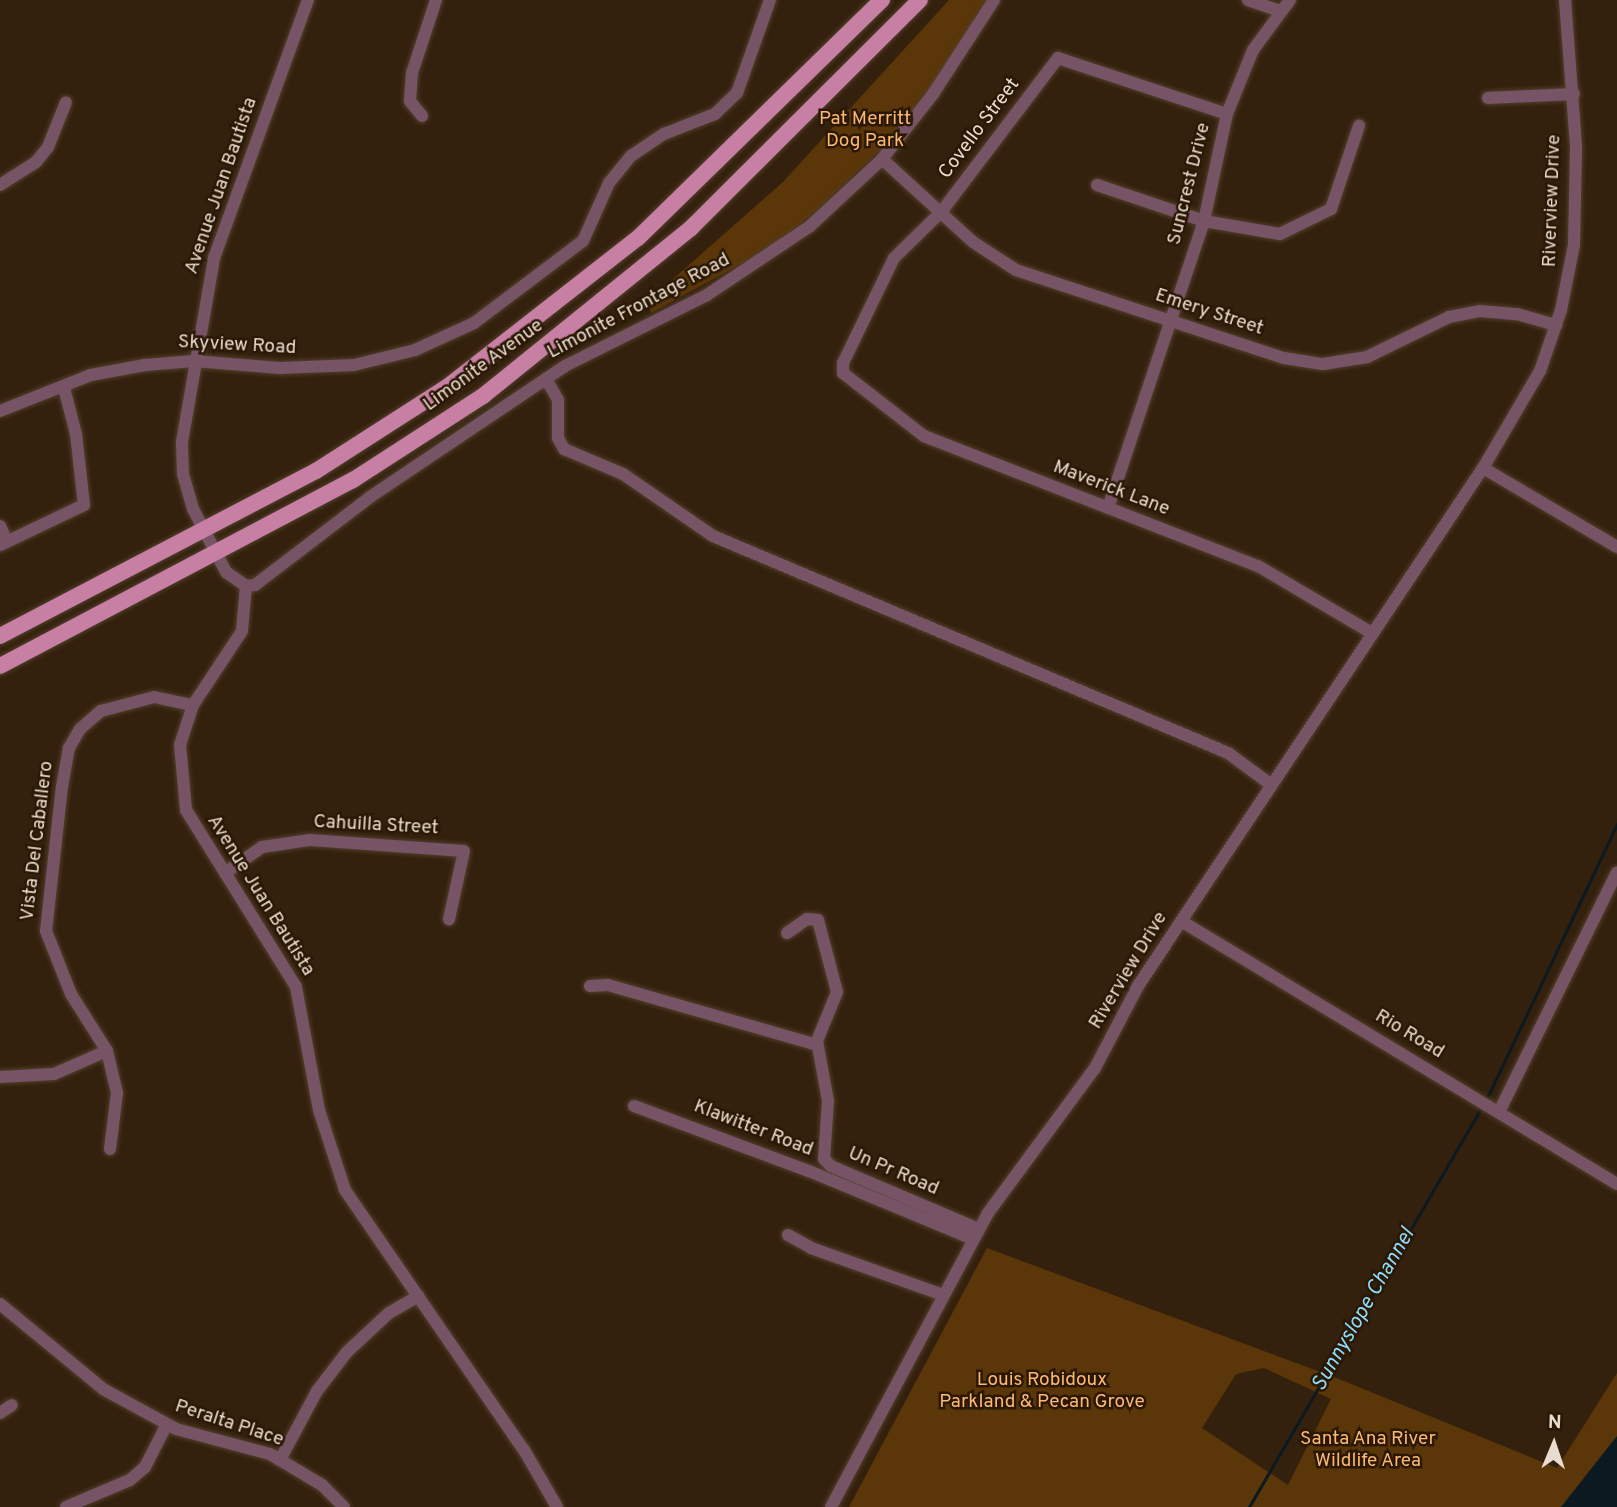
<!DOCTYPE html>
<html>
<head>
<meta charset="utf-8">
<style>
  body { margin:0 }
  #map { position:relative; width:1617px; height:1507px; overflow:hidden; background:#34210d; font-family:Overpass,sans-serif }
  div>[style] { position:absolute }
  .green>* { inset:0; background:#5b3608 }
  .water>* { inset:0; background:#0b1a20 }
  .stream>* { height:2.5px; margin:-1.25px; padding:0 1.25px; transform-origin:1.25px; border-radius:1.25px; background:#0b1a20 }
  .roads { filter:drop-shadow(0 0 2px #513f2c) drop-shadow(0 0 2px #513f2c) }
  .minor>* { height:12px; margin:-6px; padding:0 6px; transform-origin:6px; border-radius:6px; background:#775465 }
  .major>* { height:16px; margin:-8px; padding:0 8px; transform-origin:8px; border-radius:8px; background:#c780a4 }
  span { translate:-50% -50%; white-space:nowrap; text-align:center; line-height:1.15; -webkit-text-stroke:5px #2a1804; paint-order:stroke }
  .park-label { font-size:19px; color:#fcb872 }
  .street-label { font-size:19px; color:#e8dbcf }
  .water-label { font-size:21px; color:#8ddbf9; font-style:italic }
  .north { position:absolute; left:1519px; top:1409px; width:70px; height:70px; -webkit-text-stroke:5px #2a1804; paint-order:stroke; rotate:2deg; font-size:19px; font-weight:700; line-height:28px; text-align:center; color:#e8dbcf }
  .north::after { content:''; display:block; margin:auto; width:24px; height:32px; background:#e8dbcf; clip-path:polygon(50% 0,100% 100%,50% 72%,0 100%) }
</style>
</head>
<body>
<div id="map">
  <div class="green">
    <i style="clip-path:polygon(949px 0,990px 0,935px 83px,889px 142px,814px 213px,765px 251px,651px 313px,647px 302px,783px 182px)"></i>
    <i style="clip-path:polygon(evenodd,987px 1248px,1339px 1379px,1557px 1468px,1617px 1373px,1617px 1507px,849px 1507px,987px 1248px,1264px 1368px,1331px 1399px,1288px 1485px,1202px 1428px,1236px 1374px,1264px 1368px)"></i>
  </div>
  <div class="water">
    <i style="clip-path:polygon(1617px 1436px,1617px 1507px,1561px 1507px)"></i>
  </div>
  <div class="stream">
    <i style="left:1488px;top:1096px;width:301px;rotate:-64.6deg"></i>
    <i style="left:1249px;top:1507px;width:457px;rotate:-59.8deg"></i>
  </div>
  <div class="roads">
    <div class="minor">
      <i style="left:1248px;top:0;width:34px;rotate:19deg"></i>
      <i style="left:1488px;top:98px;width:86px;rotate:-2.7deg"></i>
      <i style="left:1227px;top:114px;width:178px;rotate:-161.7deg"></i>
      <i style="left:1058px;top:58px;width:193px;rotate:127.2deg"></i>
      <i style="left:941px;top:212px;width:66px;rotate:135.6deg"></i>
      <i style="left:894px;top:258px;width:117px;rotate:115.9deg"></i>
      <i style="left:843px;top:363px;width:10px;rotate:90deg"></i>
      <i style="left:843px;top:373px;width:103px;rotate:37.9deg"></i>
      <i style="left:924px;top:436px;width:358px;rotate:21.3deg"></i>
      <i style="left:1258px;top:566px;width:130px;rotate:30.5deg"></i>
      <i style="left:422px;top:116px;width:19px;rotate:-129deg"></i>
      <i style="left:410px;top:101px;width:28px;rotate:-86deg"></i>
      <i style="left:412px;top:73px;width:77px;rotate:-71.8deg"></i>
      <i style="left:882px;top:159px;width:123px;rotate:42.4deg"></i>
      <i style="left:973px;top:242px;width:51px;rotate:33.1deg"></i>
      <i style="left:1016px;top:270px;width:282px;rotate:18.2deg"></i>
      <i style="left:1284px;top:358px;width:39px;rotate:9deg"></i>
      <i style="left:1323px;top:364px;width:45px;rotate:-9deg"></i>
      <i style="left:1367px;top:357px;width:91px;rotate:-26deg"></i>
      <i style="left:1449px;top:317px;width:32px;rotate:-11deg"></i>
      <i style="left:1480px;top:311px;width:37px;rotate:5deg"></i>
      <i style="left:1517px;top:314px;width:41px;rotate:15.8deg"></i>
      <i style="left:0;top:185px;width:43px;rotate:-32.6deg"></i>
      <i style="left:36px;top:162px;width:19px;rotate:-51deg"></i>
      <i style="left:48px;top:147px;width:48px;rotate:-68.2deg"></i>
      <i style="left:1097px;top:185px;width:113px;rotate:18.6deg"></i>
      <i style="left:1204px;top:221px;width:77px;rotate:9.7deg"></i>
      <i style="left:1280px;top:234px;width:57px;rotate:-26.1deg"></i>
      <i style="left:1331px;top:209px;width:88px;rotate:-71.4deg"></i>
      <i style="left:546px;top:379px;width:24px;rotate:60deg"></i>
      <i style="left:558px;top:400px;width:38px;rotate:90deg"></i>
      <i style="left:558px;top:438px;width:13px;rotate:61deg"></i>
      <i style="left:564px;top:449px;width:64px;rotate:23deg"></i>
      <i style="left:623px;top:474px;width:109px;rotate:34.6deg"></i>
      <i style="left:713px;top:536px;width:559px;rotate:22.85deg"></i>
      <i style="left:1228px;top:753px;width:52px;rotate:36.4deg"></i>
      <i style="left:0;top:411px;width:98px;rotate:-21.6deg"></i>
      <i style="left:91px;top:375px;width:55px;rotate:-10.5deg"></i>
      <i style="left:145px;top:365px;width:49px;rotate:-4.7deg"></i>
      <i style="left:194px;top:361px;width:86px;rotate:4.7deg"></i>
      <i style="left:280px;top:368px;width:74px;rotate:-2.3deg"></i>
      <i style="left:354px;top:365px;width:63px;rotate:-13.8deg"></i>
      <i style="left:415px;top:350px;width:65px;rotate:-24.6deg"></i>
      <i style="left:474px;top:323px;width:136px;rotate:-37deg"></i>
      <i style="left:583px;top:241px;width:64px;rotate:-65.9deg"></i>
      <i style="left:609px;top:183px;width:35px;rotate:-51deg"></i>
      <i style="left:631px;top:156px;width:40px;rotate:-34deg"></i>
      <i style="left:664px;top:134px;width:55px;rotate:-21.4deg"></i>
      <i style="left:715px;top:114px;width:30px;rotate:-44deg"></i>
      <i style="left:737px;top:93px;width:99px;rotate:-70.5deg"></i>
      <i style="left:1483px;top:468px;width:156px;rotate:30.5deg"></i>
      <i style="left:1108px;top:508px;width:303px;rotate:-71.5deg"></i>
      <i style="left:1204px;top:221px;width:109px;rotate:-77.9deg"></i>
      <i style="left:1227px;top:114px;width:69px;rotate:-67.9deg"></i>
      <i style="left:1253px;top:50px;width:62px;rotate:-53.5deg"></i>
      <i style="left:0;top:526px;width:17px;rotate:66deg"></i>
      <i style="left:0;top:545px;width:93px;rotate:-25.5deg"></i>
      <i style="left:84px;top:505px;width:71px;rotate:-96.4deg"></i>
      <i style="left:76px;top:434px;width:48px;rotate:-104.6deg"></i>
      <i style="left:246px;top:586px;width:45px;rotate:95.1deg"></i>
      <i style="left:242px;top:631px;width:89px;rotate:123.5deg"></i>
      <i style="left:193px;top:705px;width:42px;rotate:108deg"></i>
      <i style="left:180px;top:745px;width:65px;rotate:84.7deg"></i>
      <i style="left:186px;top:810px;width:208px;rotate:58.1deg"></i>
      <i style="left:296px;top:987px;width:125px;rotate:79.4deg"></i>
      <i style="left:319px;top:1110px;width:84px;rotate:72deg"></i>
      <i style="left:345px;top:1190px;width:316px;rotate:55.5deg"></i>
      <i style="left:524px;top:1450px;width:66px;rotate:59.9deg"></i>
      <i style="left:246px;top:586px;width:9px;rotate:-6deg"></i>
      <i style="left:255px;top:585px;width:145px;rotate:-37.4deg"></i>
      <i style="left:370px;top:497px;width:235px;rotate:-33.9deg"></i>
      <i style="left:565px;top:366px;width:159px;rotate:-26.6deg"></i>
      <i style="left:707px;top:295px;width:124px;rotate:-33.8deg"></i>
      <i style="left:810px;top:226px;width:98px;rotate:-42.9deg"></i>
      <i style="left:882px;top:159px;width:83px;rotate:-51.9deg"></i>
      <i style="left:933px;top:94px;width:112px;rotate:-57deg"></i>
      <i style="left:246px;top:586px;width:24px;rotate:-145deg"></i>
      <i style="left:226px;top:572px;width:71px;rotate:-117.6deg"></i>
      <i style="left:193px;top:509px;width:36px;rotate:-106deg"></i>
      <i style="left:183px;top:474px;width:32px;rotate:-92deg"></i>
      <i style="left:182px;top:442px;width:187px;rotate:-80.1deg"></i>
      <i style="left:214px;top:258px;width:275px;rotate:-70deg"></i>
      <i style="left:225px;top:873px;width:45px;rotate:-35.1deg"></i>
      <i style="left:262px;top:847px;width:49px;rotate:-8.3deg"></i>
      <i style="left:310px;top:840px;width:154px;rotate:4.1deg"></i>
      <i style="left:464px;top:851px;width:70px;rotate:102.4deg"></i>
      <i style="left:1181px;top:921px;width:509px;rotate:31.1deg"></i>
      <i style="left:787px;top:933px;width:24px;rotate:-35deg"></i>
      <i style="left:807px;top:919px;width:11px;rotate:5deg"></i>
      <i style="left:818px;top:920px;width:74px;rotate:75.2deg"></i>
      <i style="left:837px;top:992px;width:53px;rotate:112.2deg"></i>
      <i style="left:817px;top:1041px;width:61px;rotate:79.6deg"></i>
      <i style="left:828px;top:1101px;width:58px;rotate:93.9deg"></i>
      <i style="left:824px;top:1159px;width:10px;rotate:45deg"></i>
      <i style="left:831px;top:1166px;width:161px;rotate:23.1deg"></i>
      <i style="left:590px;top:986px;width:18px;rotate:-3deg"></i>
      <i style="left:608px;top:985px;width:217px;rotate:16deg"></i>
      <i style="left:0;top:1077px;width:54px;rotate:-3.2deg"></i>
      <i style="left:54px;top:1074px;width:58px;rotate:-23.5deg"></i>
      <i style="left:634px;top:1106px;width:187px;rotate:20.4deg"></i>
      <i style="left:809px;top:1171px;width:178px;rotate:22.5deg"></i>
      <i style="left:1499px;top:1112px;width:267px;rotate:-63.8deg"></i>
      <i style="left:110px;top:1149px;width:56px;rotate:-82.9deg"></i>
      <i style="left:117px;top:1093px;width:43px;rotate:-103.4deg"></i>
      <i style="left:107px;top:1051px;width:67px;rotate:-122.3deg"></i>
      <i style="left:71px;top:994px;width:68px;rotate:-111.6deg"></i>
      <i style="left:46px;top:931px;width:145px;rotate:-83.7deg"></i>
      <i style="left:62px;top:787px;width:40px;rotate:-80deg"></i>
      <i style="left:69px;top:748px;width:22px;rotate:-60deg"></i>
      <i style="left:80px;top:729px;width:28px;rotate:-41deg"></i>
      <i style="left:101px;top:711px;width:55px;rotate:-14.8deg"></i>
      <i style="left:154px;top:697px;width:40px;rotate:12deg"></i>
      <i style="left:788px;top:1235px;width:26px;rotate:29deg"></i>
      <i style="left:811px;top:1248px;width:140px;rotate:19.6deg"></i>
      <i style="left:0;top:1304px;width:134px;rotate:39.5deg"></i>
      <i style="left:103px;top:1389px;width:83px;rotate:28.7deg"></i>
      <i style="left:176px;top:1429px;width:97px;rotate:14.9deg"></i>
      <i style="left:270px;top:1454px;width:61px;rotate:30.8deg"></i>
      <i style="left:322px;top:1485px;width:31px;rotate:45deg"></i>
      <i style="left:0;top:1413px;width:14px;rotate:-34deg"></i>
      <i style="left:280px;top:1460px;width:78px;rotate:-61.8deg"></i>
      <i style="left:317px;top:1391px;width:49px;rotate:-52.4deg"></i>
      <i style="left:347px;top:1352px;width:57px;rotate:-42.9deg"></i>
      <i style="left:389px;top:1313px;width:34px;rotate:-30deg"></i>
      <i style="left:66px;top:1507px;width:69px;rotate:-22.9deg"></i>
      <i style="left:130px;top:1480px;width:20px;rotate:-41deg"></i>
      <i style="left:145px;top:1467px;width:48px;rotate:-62.9deg"></i>
      <i style="left:831px;top:1507px;width:333px;rotate:-61.9deg"></i>
      <i style="left:988px;top:1213px;width:180px;rotate:-53.6deg"></i>
      <i style="left:1095px;top:1068px;width:93px;rotate:-62.3deg"></i>
      <i style="left:1138px;top:986px;width:622px;rotate:-56.34deg"></i>
      <i style="left:1483px;top:468px;width:113px;rotate:-59.6deg"></i>
      <i style="left:1540px;top:371px;width:65px;rotate:-71deg"></i>
      <i style="left:1561px;top:310px;width:66px;rotate:-78.7deg"></i>
      <i style="left:1574px;top:245px;width:99px;rotate:-88.8deg"></i>
      <i style="left:1576px;top:146px;width:146px;rotate:-94.3deg"></i>
    </div>
    <div class="major">
      <i style="left:0;top:636px;width:356px;rotate:-27.6deg"></i>
      <i style="left:316px;top:471px;width:156px;rotate:-32.7deg"></i>
      <i style="left:447px;top:387px;width:242px;rotate:-38deg"></i>
      <i style="left:638px;top:238px;width:341px;rotate:-44.3deg"></i>
      <i style="left:0;top:666px;width:399px;rotate:-27.8deg"></i>
      <i style="left:353px;top:480px;width:155px;rotate:-32.9deg"></i>
      <i style="left:483px;top:396px;width:267px;rotate:-38.9deg"></i>
      <i style="left:691px;top:228px;width:323px;rotate:-44.9deg"></i>
    </div>
  </div>
  <div class="park-label">
    <span style="left:865px;top:131px">Pat Merritt<br>Dog Park</span>
    <span style="left:1042px;top:1392px">Louis Robidoux<br>Parkland &amp; Pecan Grove</span>
    <span style="left:1368px;top:1451px">Santa Ana River<br>Wildlife Area</span>
  </div>
  <div class="street-label">
    <span style="left:980px;top:129px;rotate:-53deg">Covello Street</span>
    <span style="left:1190px;top:184px;rotate:-76deg">Suncrest Drive</span>
    <span style="left:222px;top:186px;rotate:-71deg">Avenue Juan Bautista</span>
    <span style="left:1553px;top:201px;rotate:-88deg">Riverview Drive</span>
    <span style="left:639px;top:307px;rotate:-28deg">Limonite Frontage Road</span>
    <span style="left:1209px;top:313px;rotate:18deg">Emery Street</span>
    <span style="left:237px;top:346px;rotate:3deg">Skyview Road</span>
    <span style="left:484px;top:366px;rotate:-36deg">Limonite Avenue</span>
    <span style="left:1111px;top:489px;rotate:21deg">Maverick Lane</span>
    <span style="left:376px;top:826px;rotate:3deg">Cahuilla Street</span>
    <span style="left:38px;top:841px;rotate:-83deg">Vista Del Caballero</span>
    <span style="left:260px;top:896px;rotate:58deg">Avenue Juan Bautista</span>
    <span style="left:1129px;top:971px;rotate:-59deg">Riverview Drive</span>
    <span style="left:1409px;top:1035px;rotate:31deg">Rio Road</span>
    <span style="left:753px;top:1129px;rotate:21deg">Klawitter Road</span>
    <span style="left:893px;top:1172px;rotate:23deg">Un Pr Road</span>
    <span style="left:229px;top:1424px;rotate:18deg">Peralta Place</span>
  </div>
  <div class="water-label">
    <span style="left:1364px;top:1310px;rotate:-60deg">Sunnyslope Channel</span>
  </div>
  <div class="north">N</div>
</div>
</body>
</html>
